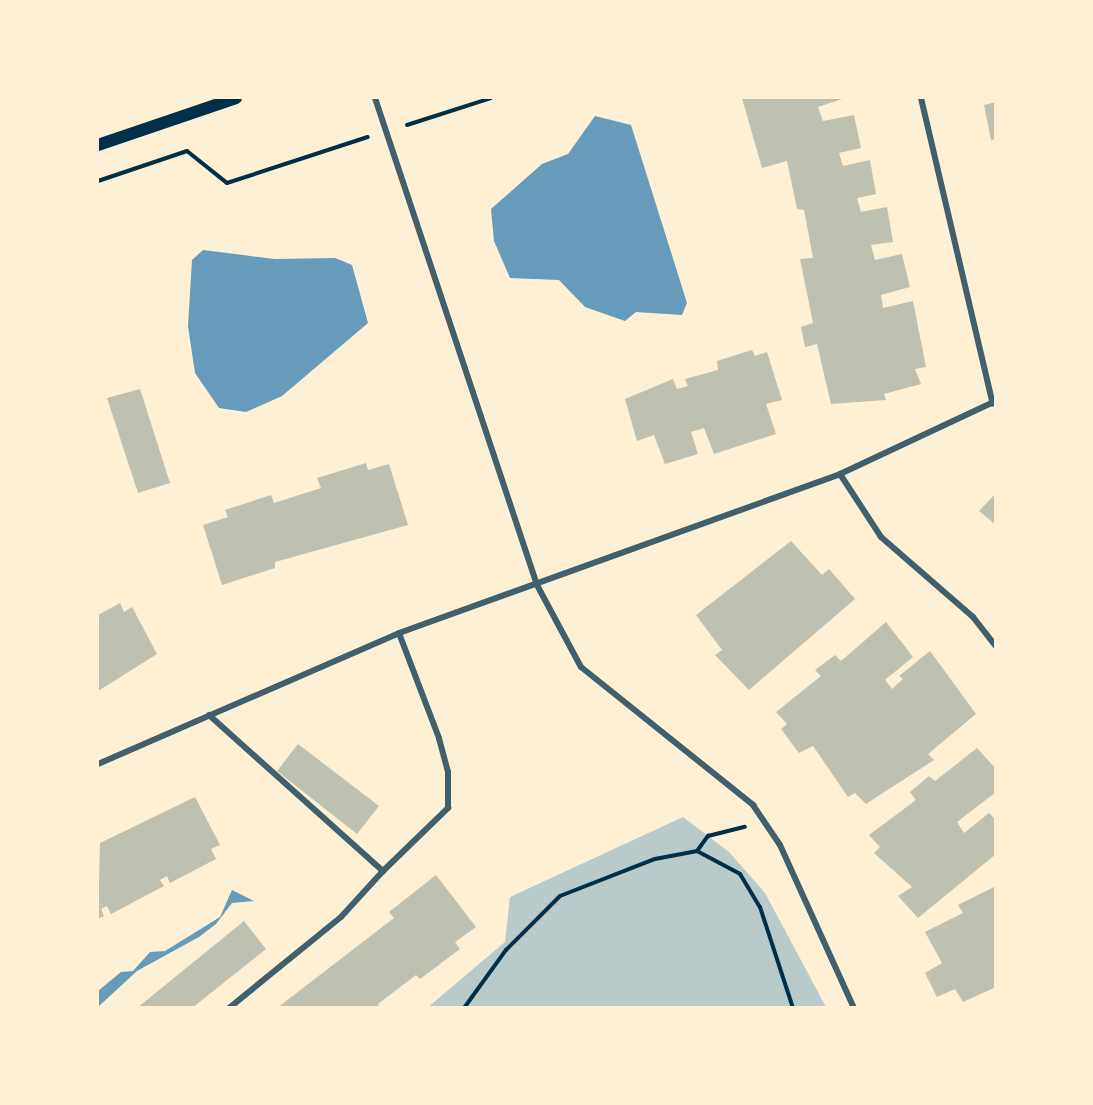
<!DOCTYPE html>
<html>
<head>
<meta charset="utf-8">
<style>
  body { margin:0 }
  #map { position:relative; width:1093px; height:1105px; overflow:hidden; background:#fdf0d5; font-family:"Public Sans",sans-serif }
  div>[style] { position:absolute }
  .green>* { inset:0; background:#b9caca }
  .water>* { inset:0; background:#669bbc }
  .building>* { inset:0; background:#bec0b2 }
  .path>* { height:4px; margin:-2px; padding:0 2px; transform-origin:2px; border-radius:2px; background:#003049 }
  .minor>* { height:6px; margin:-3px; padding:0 3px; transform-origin:3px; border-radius:3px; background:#3f606c }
  .secondary>* { height:12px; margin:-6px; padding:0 6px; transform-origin:6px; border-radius:6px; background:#003049 }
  span { translate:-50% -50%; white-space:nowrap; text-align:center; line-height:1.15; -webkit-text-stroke:5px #fdf0d5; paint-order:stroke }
  .frame { position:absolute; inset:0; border:99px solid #fdf0d5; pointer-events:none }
</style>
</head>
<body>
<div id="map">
  <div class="green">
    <i style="clip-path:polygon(683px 817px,729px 852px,765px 893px,826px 1007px,427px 1008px,505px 942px,510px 897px)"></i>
  </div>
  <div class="water">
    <i style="clip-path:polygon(595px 116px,631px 125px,687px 303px,682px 315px,636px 312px,625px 321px,585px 307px,559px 280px,510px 278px,494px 241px,491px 209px,542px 164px,568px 154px)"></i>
    <i style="clip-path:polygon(203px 250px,275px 259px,335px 258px,352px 265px,368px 323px,282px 396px,246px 412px,219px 408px,195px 373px,188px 326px,192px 260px)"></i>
    <i style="clip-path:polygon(232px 890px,254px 901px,232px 903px,216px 924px,199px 937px,137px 971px,98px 1007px,98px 991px,121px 972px,133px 971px,150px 952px,165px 951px,220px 917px)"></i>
  </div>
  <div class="building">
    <i style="clip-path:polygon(742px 98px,845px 98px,818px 107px,823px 121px,854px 115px,861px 148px,839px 153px,843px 166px,870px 160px,876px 194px,857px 198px,861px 212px,887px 207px,893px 242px,871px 245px,875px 260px,902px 254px,910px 287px,881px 295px,883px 308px,913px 301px,926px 367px,915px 369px,921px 384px,884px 394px,886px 400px,831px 404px,817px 344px,805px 347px,801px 327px,813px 323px,800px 259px,813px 258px,804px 210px,797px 209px,787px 161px,762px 168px)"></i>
    <i style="clip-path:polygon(996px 102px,996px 139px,991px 140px,984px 105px)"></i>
    <i style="clip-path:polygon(752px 350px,755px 356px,767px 352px,782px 400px,766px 404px,776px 434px,714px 454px,704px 428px,691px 432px,698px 454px,665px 464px,654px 435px,637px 441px,625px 399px,673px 379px,677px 389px,688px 386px,685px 379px,718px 370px,717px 361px)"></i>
    <i style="clip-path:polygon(140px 389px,170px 483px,138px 493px,107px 398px)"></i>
    <i style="clip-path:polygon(366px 463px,368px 470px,389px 464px,408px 525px,275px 562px,275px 568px,222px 585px,203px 525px,228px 517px,225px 510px,271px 495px,274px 503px,321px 488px,317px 478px)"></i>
    <i style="clip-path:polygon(996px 493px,996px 525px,979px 511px)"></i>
    <i style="clip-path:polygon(791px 541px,822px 575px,829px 569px,855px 599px,749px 690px,715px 655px,722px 650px,696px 615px)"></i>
    <i style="clip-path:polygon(120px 603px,124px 612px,132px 607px,157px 654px,98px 691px,98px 615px)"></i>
    <i style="clip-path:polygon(886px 622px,913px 657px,885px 680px,892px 689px,903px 679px,899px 676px,930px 651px,976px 714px,928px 754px,934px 760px,866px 804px,855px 793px,848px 797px,813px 746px,799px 753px,781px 729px,787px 724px,776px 712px,821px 676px,815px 670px,835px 655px,841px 661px)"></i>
    <i style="clip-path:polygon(298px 744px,379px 806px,357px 834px,277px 771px)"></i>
    <i style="clip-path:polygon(977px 748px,996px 769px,996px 792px,957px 822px,964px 833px,989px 813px,996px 820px,996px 854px,918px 918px,898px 896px,912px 887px,874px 853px,880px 847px,869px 835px,916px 800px,910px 792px,929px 776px,935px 781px)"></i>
    <i style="clip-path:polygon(195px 797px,220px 845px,211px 849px,216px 859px,170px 883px,167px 876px,160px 880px,164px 886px,111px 914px,107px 906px,101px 909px,104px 916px,98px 919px,100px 843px)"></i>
    <i style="clip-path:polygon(436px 875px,476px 927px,455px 942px,460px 949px,420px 979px,416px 975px,378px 1004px,381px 1008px,277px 1008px,394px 918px,389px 912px)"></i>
    <i style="clip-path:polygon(996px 886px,996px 987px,963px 1002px,955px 989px,937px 997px,925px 973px,942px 963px,925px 932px,963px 913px,958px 905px)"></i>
    <i style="clip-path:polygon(244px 921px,266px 949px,192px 1008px,137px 1008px)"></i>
  </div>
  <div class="path">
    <i style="left:407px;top:125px;width:88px;rotate:-17.8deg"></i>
    <i style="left:98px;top:181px;width:94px;rotate:-18.6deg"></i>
    <i style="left:187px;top:151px;width:51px;rotate:38.7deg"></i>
    <i style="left:227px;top:183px;width:148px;rotate:-18.1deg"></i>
    <i style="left:697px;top:851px;width:19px;rotate:-54deg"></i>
    <i style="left:708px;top:836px;width:38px;rotate:-14deg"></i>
    <i style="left:464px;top:1008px;width:72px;rotate:-54.1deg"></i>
    <i style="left:506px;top:950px;width:76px;rotate:-45deg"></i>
    <i style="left:560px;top:896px;width:102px;rotate:-21.3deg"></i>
    <i style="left:655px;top:859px;width:43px;rotate:-10.8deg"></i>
    <i style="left:697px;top:851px;width:49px;rotate:28.1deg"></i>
    <i style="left:740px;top:874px;width:39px;rotate:59deg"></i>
    <i style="left:760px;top:907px;width:106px;rotate:71.9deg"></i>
  </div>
  <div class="minor">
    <i style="left:375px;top:98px;width:513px;rotate:71.6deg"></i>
    <i style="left:537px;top:585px;width:93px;rotate:61.8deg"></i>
    <i style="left:581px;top:667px;width:221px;rotate:38.7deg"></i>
    <i style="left:753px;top:805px;width:48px;rotate:56deg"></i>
    <i style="left:780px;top:845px;width:179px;rotate:65.6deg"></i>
    <i style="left:921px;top:98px;width:314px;rotate:76.8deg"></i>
    <i style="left:840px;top:474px;width:75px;rotate:56.9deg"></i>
    <i style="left:881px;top:537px;width:122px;rotate:41deg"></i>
    <i style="left:973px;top:617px;width:37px;rotate:52deg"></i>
    <i style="left:209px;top:715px;width:234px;rotate:41.9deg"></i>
    <i style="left:383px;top:871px;width:62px;rotate:132.4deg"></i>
    <i style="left:341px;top:917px;width:144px;rotate:140.9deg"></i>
    <i style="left:98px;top:764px;width:328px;rotate:-23.5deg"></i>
    <i style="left:399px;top:633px;width:469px;rotate:-19.8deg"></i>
    <i style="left:840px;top:474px;width:172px;rotate:-25.1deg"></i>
    <i style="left:383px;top:871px;width:91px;rotate:-44.1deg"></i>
    <i style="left:448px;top:808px;width:36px;rotate:-90deg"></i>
    <i style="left:448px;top:772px;width:35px;rotate:-105deg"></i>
    <i style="left:439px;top:738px;width:112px;rotate:-110.9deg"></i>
  </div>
  <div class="secondary">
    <i style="left:98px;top:145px;width:146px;rotate:-18.8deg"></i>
  </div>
  <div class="frame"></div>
</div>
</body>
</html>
